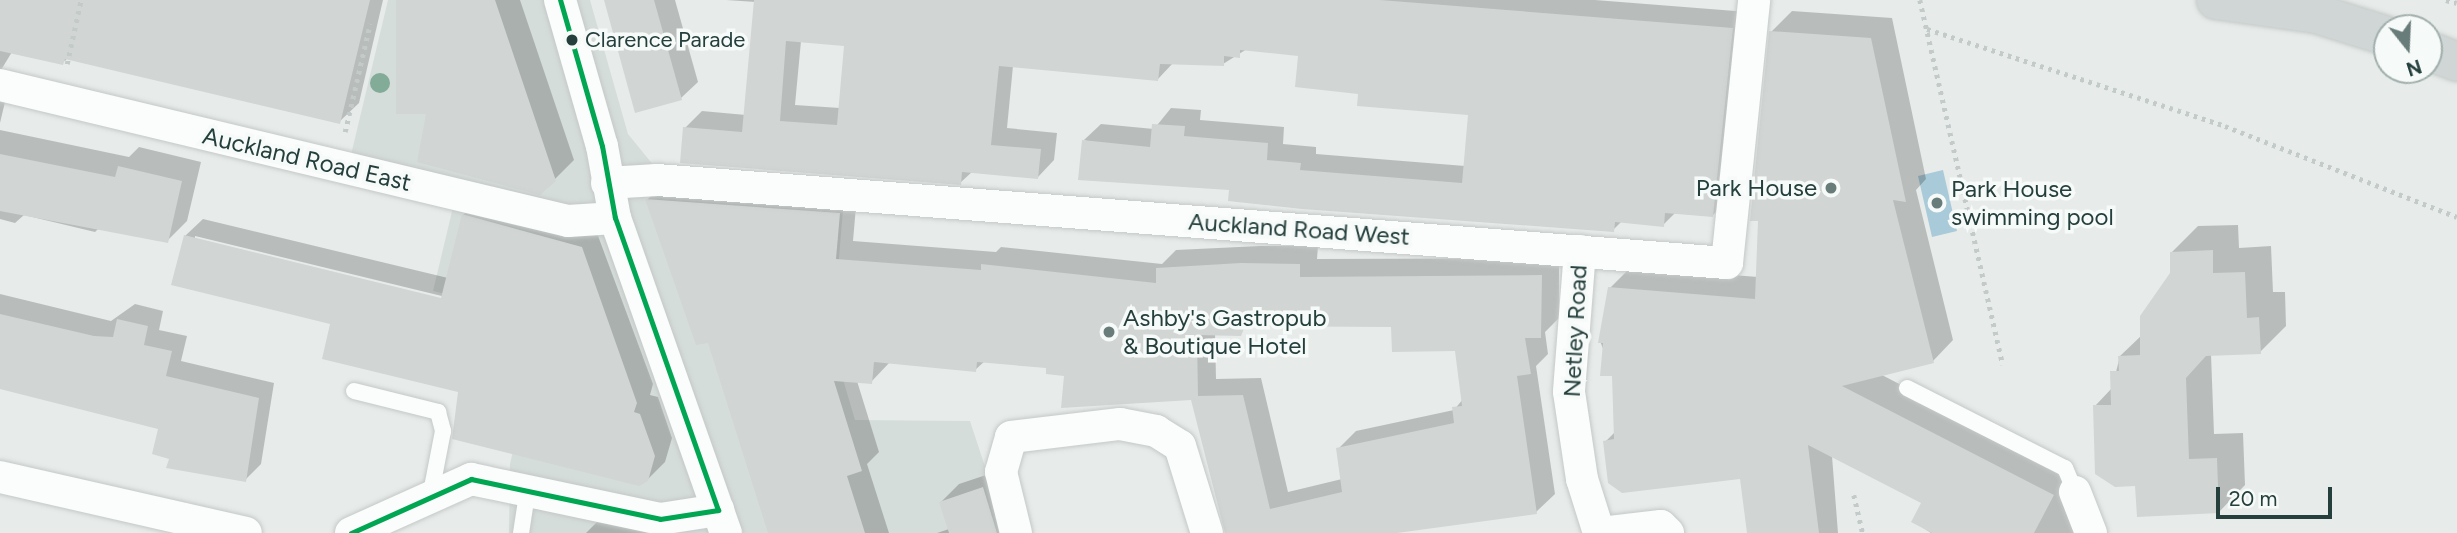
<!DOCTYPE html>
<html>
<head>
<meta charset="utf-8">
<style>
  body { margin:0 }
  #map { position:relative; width:2457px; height:533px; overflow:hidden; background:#e7ecea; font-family:Figtree,sans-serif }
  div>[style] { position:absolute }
  .built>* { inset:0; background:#d5ddda }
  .water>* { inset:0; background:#a9cad8 }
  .shadow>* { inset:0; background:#0003 }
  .building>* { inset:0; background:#d1d5d4 }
  .path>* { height:4.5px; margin-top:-2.25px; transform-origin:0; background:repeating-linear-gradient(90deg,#c2cbca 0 3.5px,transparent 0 8.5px) }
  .roads { filter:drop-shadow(0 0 2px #c4c9c7) drop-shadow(0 0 2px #c4c9c7) }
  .lane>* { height:16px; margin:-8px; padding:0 8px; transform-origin:8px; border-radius:8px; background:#fbfcfc }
  .street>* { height:32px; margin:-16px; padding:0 16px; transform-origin:16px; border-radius:16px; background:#fbfcfc }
  .primary>* { height:38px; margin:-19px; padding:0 19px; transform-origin:19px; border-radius:19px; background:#cfd6d5 }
  .bus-1>* { height:5px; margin:-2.5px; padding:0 2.5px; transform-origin:2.5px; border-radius:2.5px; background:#00a651 }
  .trees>* { width:20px; height:20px; margin:-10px; border-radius:50%; background:#82ab98 }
  .dots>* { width:19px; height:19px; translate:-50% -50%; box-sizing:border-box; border:4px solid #f6faf8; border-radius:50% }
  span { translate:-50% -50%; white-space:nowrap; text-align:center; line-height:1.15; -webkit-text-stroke:7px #f6faf8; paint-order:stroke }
  .bus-label { font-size:22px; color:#243f3c }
  .left { translate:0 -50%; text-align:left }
  .street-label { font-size:24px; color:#243f3c }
  .poi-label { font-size:24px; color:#243f3c }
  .right { translate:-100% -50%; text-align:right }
  .north { position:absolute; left:2373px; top:14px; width:70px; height:70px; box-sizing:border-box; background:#f6faf8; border:2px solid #a2afad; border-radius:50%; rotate:162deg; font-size:19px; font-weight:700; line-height:28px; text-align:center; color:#243f3c }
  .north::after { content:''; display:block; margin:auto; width:24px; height:32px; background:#687c79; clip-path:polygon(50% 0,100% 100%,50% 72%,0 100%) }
  .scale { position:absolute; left:2216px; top:487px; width:116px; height:32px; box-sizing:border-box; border:4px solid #243f3c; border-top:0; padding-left:9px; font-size:21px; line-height:24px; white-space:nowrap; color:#243f3c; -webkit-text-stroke:5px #f6faf8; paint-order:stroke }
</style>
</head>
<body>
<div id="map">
  <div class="built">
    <i style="clip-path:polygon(388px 0,590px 0,628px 134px,659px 172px,845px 186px,832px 342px,855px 420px,970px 421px,1007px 533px,509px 533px,510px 464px,543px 318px,433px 291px,458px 186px,350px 159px)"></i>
  </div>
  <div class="water">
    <i style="clip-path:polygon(1943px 170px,1957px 231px,1932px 237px,1918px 176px)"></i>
  </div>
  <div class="shadow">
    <i style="clip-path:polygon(0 0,383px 0,359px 103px,339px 122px,68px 58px,62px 63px,12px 52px,1px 70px,10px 81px,0 123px)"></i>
    <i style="clip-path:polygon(398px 0,520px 0,574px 160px,540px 194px,428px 112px)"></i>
    <i style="clip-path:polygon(606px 0,675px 0,698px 82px,681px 98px)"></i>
    <i style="clip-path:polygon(evenodd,726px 0,1595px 0,1748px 12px,1729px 199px,1713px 215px,1676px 212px,1663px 225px,1622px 221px,1613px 230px,1231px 189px,1084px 140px,1101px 124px,1154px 129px,1171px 108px,1201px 110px,1200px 120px,1284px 127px,1283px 144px,1316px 147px,1316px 154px,1465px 166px,1470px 114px,1360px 92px,1300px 54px,1247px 49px,1223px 64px,1174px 62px,1158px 79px,1013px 66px,1007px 128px,1057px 133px,1054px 160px,1038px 177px,973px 171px,960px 183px,685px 128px,702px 111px,746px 115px,756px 2px,726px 0,801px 41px,845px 45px,840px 108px,795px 105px,801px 41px)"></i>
    <i style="clip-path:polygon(1792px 11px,1892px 18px,1926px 179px,1916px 190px,1953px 340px,1933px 361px,1880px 374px,2073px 474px,2090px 533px,1931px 533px,1914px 522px,1924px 502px,1832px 456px,1838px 533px,1749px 533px,1741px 477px,1605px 442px,1615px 432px,1613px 374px,1600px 341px,1610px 288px,1631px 267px,1758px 277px,1771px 32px)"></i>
    <i style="clip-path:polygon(0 130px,129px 157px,139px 147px,201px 162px,187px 221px,167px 241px,102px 225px,95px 232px,24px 215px,15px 223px,0 219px)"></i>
    <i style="clip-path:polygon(evenodd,665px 182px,857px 195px,853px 241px,996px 252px,1001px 247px,1162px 264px,1176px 250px,1260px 246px,1318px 246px,1317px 259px,1559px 258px,1559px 318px,1545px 332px,1548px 354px,1536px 366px,1555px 494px,1536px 512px,1383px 533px,1228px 533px,1193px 398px,1048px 367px,985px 361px,975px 370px,890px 362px,871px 382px,857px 381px,879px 452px,867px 464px,889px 533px,773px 533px,709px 341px,647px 200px,665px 182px,1251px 325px,1393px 325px,1456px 349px,1463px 399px,1454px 410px,1356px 431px,1338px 449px,1342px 479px,1288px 492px,1261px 378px,1216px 379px,1215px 332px,1251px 325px)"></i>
    <i style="clip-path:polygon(evenodd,481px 198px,594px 225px,653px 384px,650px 395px,658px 397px,672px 438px,665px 462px,647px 480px,460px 391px,185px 236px,203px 219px,448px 278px,463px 215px,481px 198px,195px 236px,450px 298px,449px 302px,195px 240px,195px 236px)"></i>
    <i style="clip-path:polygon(2238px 225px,2239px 248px,2271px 246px,2273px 292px,2285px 292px,2286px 326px,2260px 352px,2211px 354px,2214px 434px,2243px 433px,2245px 485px,2219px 512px,2137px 484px,2095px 406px,2112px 388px,2120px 356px,2142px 335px,2172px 274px,2171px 253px,2198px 226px)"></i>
    <i style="clip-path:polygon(0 294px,111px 321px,135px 304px,163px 311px,159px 330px,187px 336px,181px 361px,274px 383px,261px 464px,245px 480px,172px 457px,161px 427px,0 383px)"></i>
    <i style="clip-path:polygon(1001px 470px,1022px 533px,937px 533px,949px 529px,941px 502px,959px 484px)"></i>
    <i style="clip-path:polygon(604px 515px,678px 533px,586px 533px)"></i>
  </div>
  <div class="building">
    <i style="clip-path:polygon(0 0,370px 0,340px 124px,65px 59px,63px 65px,0 51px)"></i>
    <i style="clip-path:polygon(396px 0,495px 0,556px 181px,540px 195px,417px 162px,426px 114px,396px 114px)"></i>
    <i style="clip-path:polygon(604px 0,654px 0,682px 100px,635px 113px)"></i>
    <i style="clip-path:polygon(evenodd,754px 0,1380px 0,1733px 28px,1713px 217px,1665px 213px,1664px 227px,1615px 222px,1614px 232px,1302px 209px,1228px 201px,1229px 190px,1078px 180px,1082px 140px,1150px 147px,1152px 124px,1185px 126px,1184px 136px,1268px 143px,1267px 160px,1301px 163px,1300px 170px,1462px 183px,1468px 115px,1357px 106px,1358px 94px,1295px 87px,1298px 56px,1240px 50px,1240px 58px,1224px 56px,1224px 66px,1160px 64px,1158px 81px,999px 66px,991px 145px,1041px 149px,1038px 179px,962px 172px,961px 185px,680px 163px,683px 127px,742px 132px,754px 0,786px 41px,844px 46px,837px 125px,780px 121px,786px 41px)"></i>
    <i style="clip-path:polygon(1769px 31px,1871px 38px,1906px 202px,1893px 200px,1934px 363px,1842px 386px,2054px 495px,2034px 533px,1932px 533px,1911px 522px,1921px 503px,1808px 445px,1819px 533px,1747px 533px,1740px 479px,1622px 493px,1608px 483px,1603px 441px,1614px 439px,1612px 376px,1600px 376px,1603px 343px,1598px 343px,1608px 287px,1755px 299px,1758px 221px,1750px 221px)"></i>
    <i style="clip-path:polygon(0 154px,115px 177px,118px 166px,182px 181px,168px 243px,0 211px)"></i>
    <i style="clip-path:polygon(evenodd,645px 199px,840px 213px,836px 259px,981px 270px,981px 264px,1156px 283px,1156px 268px,1241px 263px,1300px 264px,1300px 277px,1542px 275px,1541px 338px,1525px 338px,1531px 374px,1517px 376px,1537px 514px,1397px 533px,1225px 533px,1191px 400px,1061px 408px,1064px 376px,1046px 374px,1046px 368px,977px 362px,976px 372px,874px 362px,872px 384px,834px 381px,862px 471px,847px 476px,865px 533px,768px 533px,708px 343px,696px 345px,645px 199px,1245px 326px,1391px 327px,1392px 352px,1455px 351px,1462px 406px,1452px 407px,1454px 423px,1336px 448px,1342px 492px,1270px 509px,1243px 395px,1198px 396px,1197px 335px,1241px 336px,1245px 326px)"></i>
    <i style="clip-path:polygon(462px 214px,582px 247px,637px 403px,634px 412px,640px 414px,655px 456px,648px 481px,639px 486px,452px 439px,458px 392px,322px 359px,330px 324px,171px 285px,184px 235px,441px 298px)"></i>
    <i style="clip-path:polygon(2213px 250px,2213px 273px,2245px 272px,2247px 318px,2259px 317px,2261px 354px,2206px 356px,2186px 378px,2189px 459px,2217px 458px,2219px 513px,2137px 517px,2135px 486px,2115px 487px,2095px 474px,2093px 405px,2111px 405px,2110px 371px,2119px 371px,2118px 356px,2140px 355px,2140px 316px,2170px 273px,2170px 252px)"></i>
    <i style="clip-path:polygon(0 314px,94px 336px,113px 337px,117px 319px,148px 326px,144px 345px,172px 351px,166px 376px,259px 398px,246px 482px,166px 468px,169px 459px,152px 454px,158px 429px,0 389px)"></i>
    <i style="clip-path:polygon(983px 487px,997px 533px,949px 533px,939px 502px)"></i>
  </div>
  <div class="path">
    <i style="left:1920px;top:0;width:374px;rotate:77.2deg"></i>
    <i style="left:2446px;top:0;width:11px;rotate:15deg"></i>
    <i style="left:1927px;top:29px;width:313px;rotate:18deg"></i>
    <i style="left:2225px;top:126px;width:249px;rotate:21.4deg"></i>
    <i style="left:67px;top:64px;width:66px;rotate:-77.7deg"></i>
    <i style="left:345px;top:132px;width:111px;rotate:-77deg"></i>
    <i style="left:1854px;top:495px;width:39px;rotate:77deg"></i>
  </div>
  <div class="roads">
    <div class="lane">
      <i style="left:1907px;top:388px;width:177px;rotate:26.9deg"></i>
      <i style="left:2065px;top:468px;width:26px;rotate:67deg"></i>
      <i style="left:354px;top:391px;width:87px;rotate:14deg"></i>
      <i style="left:438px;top:412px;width:20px;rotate:75deg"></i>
      <i style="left:443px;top:431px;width:63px;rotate:101deg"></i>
      <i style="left:521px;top:533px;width:46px;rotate:-81.2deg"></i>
    </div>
    <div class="street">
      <i style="left:560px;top:0;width:152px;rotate:74deg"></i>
      <i style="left:602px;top:146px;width:73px;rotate:79.8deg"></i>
      <i style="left:615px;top:218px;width:334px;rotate:70.6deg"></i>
      <i style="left:0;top:85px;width:584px;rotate:13.47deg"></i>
      <i style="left:568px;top:221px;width:47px;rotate:-3.7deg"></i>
      <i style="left:607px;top:183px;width:50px;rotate:-3.4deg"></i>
      <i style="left:657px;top:180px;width:1073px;rotate:4.44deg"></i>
      <i style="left:1727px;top:263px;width:264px;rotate:-84.1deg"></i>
      <i style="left:1580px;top:251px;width:141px;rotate:94.5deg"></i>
      <i style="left:1569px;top:392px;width:88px;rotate:81.5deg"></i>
      <i style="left:1582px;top:479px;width:57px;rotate:72.5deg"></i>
      <i style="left:0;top:477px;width:252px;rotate:12.8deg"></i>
      <i style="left:2075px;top:492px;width:44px;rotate:68.7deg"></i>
      <i style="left:351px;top:533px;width:132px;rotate:-24.2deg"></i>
      <i style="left:471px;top:479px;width:193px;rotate:11.9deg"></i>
      <i style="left:660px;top:519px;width:59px;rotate:-8.8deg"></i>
      <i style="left:1016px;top:533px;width:63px;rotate:-103.8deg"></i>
      <i style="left:1001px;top:472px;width:36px;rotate:-74deg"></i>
      <i style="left:1011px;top:437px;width:110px;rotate:-6.8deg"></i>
      <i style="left:1120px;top:424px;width:37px;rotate:11deg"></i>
      <i style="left:1156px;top:431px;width:28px;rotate:32deg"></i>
      <i style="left:1180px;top:446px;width:91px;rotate:72.8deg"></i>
      <i style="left:1601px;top:533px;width:60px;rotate:-6.7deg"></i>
      <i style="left:1661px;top:526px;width:10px;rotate:45deg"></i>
    </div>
    <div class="primary">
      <i style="left:2216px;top:0;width:102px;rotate:7.9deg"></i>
      <i style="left:2317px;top:14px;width:73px;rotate:17.4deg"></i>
      <i style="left:2429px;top:51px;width:30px;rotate:21deg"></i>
    </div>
  </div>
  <div class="bus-1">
    <i style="left:351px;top:533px;width:132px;rotate:-24.2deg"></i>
    <i style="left:471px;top:479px;width:193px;rotate:11.9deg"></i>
    <i style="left:660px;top:519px;width:59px;rotate:-8.8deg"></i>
    <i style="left:718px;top:510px;width:310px;rotate:-109.4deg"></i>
    <i style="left:615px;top:218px;width:73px;rotate:-100.2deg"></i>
    <i style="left:602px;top:146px;width:152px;rotate:-106deg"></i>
  </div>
  <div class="trees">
    <i style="left:380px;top:83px"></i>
  </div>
  <div class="dots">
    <i style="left:572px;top:40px;background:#243f3c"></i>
    <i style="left:1831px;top:188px;background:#687c79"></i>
    <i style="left:1937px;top:203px;background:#687c79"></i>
    <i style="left:1109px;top:332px;background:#687c79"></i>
  </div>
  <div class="bus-label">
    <span class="left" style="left:585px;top:40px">Clarence Parade</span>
  </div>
  <div class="street-label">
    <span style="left:307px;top:159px;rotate:13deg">Auckland Road East</span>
    <span style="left:1299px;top:229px;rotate:4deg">Auckland Road West</span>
    <span style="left:1575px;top:331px;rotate:-87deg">Netley Road</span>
  </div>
  <div class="poi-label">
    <span class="right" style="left:1817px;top:188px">Park House</span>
    <span class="left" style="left:1951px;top:203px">Park House<br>swimming pool</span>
    <span class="left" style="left:1123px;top:332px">Ashby's Gastropub<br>&amp; Boutique Hotel</span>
  </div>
  <div class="north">N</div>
  <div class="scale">20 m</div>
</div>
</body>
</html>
